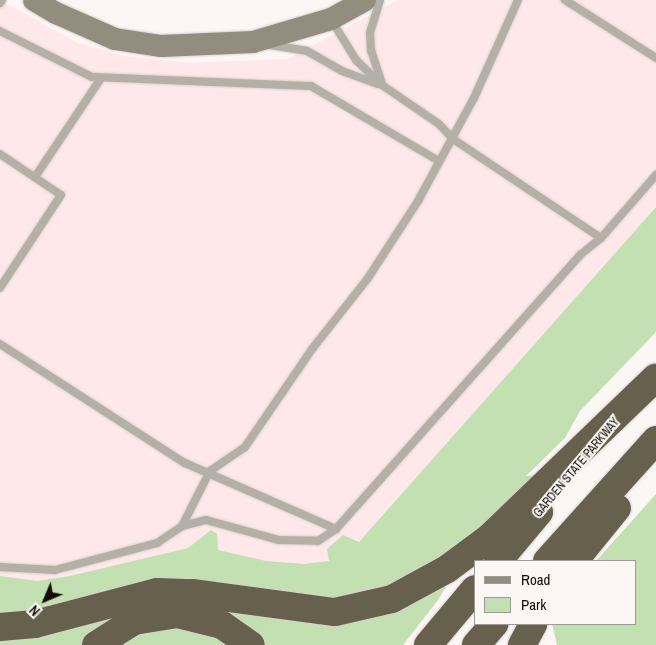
<!DOCTYPE html>
<html>
<head>
<meta charset="utf-8">
<style>
  body { margin:0 }
  #map { position:relative; width:656px; height:645px; overflow:hidden; background:#fcf7f4; font-family:"Archivo Narrow",sans-serif }
  div>[style] { position:absolute }
  .commercial>* { inset:0; background:#fee8e9 }
  .green>* { inset:0; background:#c3e0b2 }
  .roads { filter:drop-shadow(0 0 1px #d7d1ce) drop-shadow(0 0 1px #d7d1ce) }
  .lane>* { height:8px; margin:-4px; padding:0 4px; transform-origin:4px; border-radius:4px; background:#b4b0a7 }
  .secondary>* { height:22px; margin:-11px; padding:0 11px; transform-origin:11px; border-radius:11px; background:#938d7f }
  .highway>* { height:28px; margin:-14px; padding:0 14px; transform-origin:14px; border-radius:14px; background:#67604c }
  span { translate:-50% -50%; white-space:nowrap; text-align:center; line-height:1.15; -webkit-text-stroke:4px #fcf7f4; paint-order:stroke }
  .street-label { font-size:12px; color:#140c08 }
  .legend { position:absolute; left:474px; top:560px; width:162px; height:65px; box-sizing:border-box; background:#fcf7f4; border:1px solid #9f9996; margin:0; padding:6px 9px; list-style:none; font-size:15px; color:#140c08 }
  .legend li { display:flex; align-items:center; gap:10px; height:25px }
  .legend b { width:25px; border:1px solid #9f9996 }
  .north { position:absolute; left:20px; top:575px; width:50px; height:50px; -webkit-text-stroke:4px #fcf7f4; paint-order:stroke; rotate:225deg; font-size:14px; font-weight:700; line-height:20px; text-align:center; color:#140c08 }
  .north::after { content:''; display:block; margin:auto; width:18px; height:22px; background:#140c08; clip-path:polygon(50% 0,100% 100%,50% 72%,0 100%) }
</style>
</head>
<body>
<div id="map">
  <div class="commercial">
    <i style="clip-path:polygon(0 0,78px 43px,124px 56px,190px 63px,287px 59px,398px 0,656px 0,656px 207px,379px 520px,335px 584px,0 602px)"></i>
  </div>
  <div class="green">
    <i style="clip-path:polygon(656px 207px,656px 332px,580px 411px,565px 438px,526px 476px,546px 474px,473px 543px,357px 601px,0 619px,0 576px,37px 581px,70px 576px,188px 548px,211px 530px,217px 534px,218px 550px,266px 561px,304px 564px,329px 561px,327px 549px,343px 535px,359px 542px)"></i>
    <i style="clip-path:polygon(656px 494px,656px 645px,557px 645px,552px 624px,635px 624px,635px 561px,596px 561px)"></i>
    <i style="clip-path:polygon(443px 584px,446px 587px,438px 600px,403px 645px,261px 645px,203px 610px,86px 645px,0 645px,0 635px,149px 602px,309px 620px)"></i>
    <i style="clip-path:polygon(175px 621px,238px 645px,108px 645px)"></i>
  </div>
  <div class="roads">
    <div class="lane">
      <i style="left:380px;top:0;width:34px;rotate:107deg"></i>
      <i style="left:370px;top:33px;width:17px;rotate:87deg"></i>
      <i style="left:371px;top:50px;width:36px;rotate:72deg"></i>
      <i style="left:565px;top:0;width:108px;rotate:32.5deg"></i>
      <i style="left:0;top:3px;width:4px;rotate:-56deg"></i>
      <i style="left:332px;top:21px;width:46px;rotate:58.4deg"></i>
      <i style="left:356px;top:60px;width:36px;rotate:44deg"></i>
      <i style="left:382px;top:85px;width:69px;rotate:34.4deg"></i>
      <i style="left:439px;top:124px;width:21px;rotate:47deg"></i>
      <i style="left:453px;top:139px;width:178px;rotate:33.8deg"></i>
      <i style="left:0;top:31px;width:103px;rotate:26.6deg"></i>
      <i style="left:92px;top:77px;width:219px;rotate:2.4deg"></i>
      <i style="left:311px;top:86px;width:148px;rotate:30.4deg"></i>
      <i style="left:270px;top:45px;width:37px;rotate:9deg"></i>
      <i style="left:307px;top:51px;width:40px;rotate:29.7deg"></i>
      <i style="left:342px;top:71px;width:38px;rotate:20deg"></i>
      <i style="left:0;top:154px;width:73px;rotate:33.9deg"></i>
      <i style="left:61px;top:195px;width:111px;rotate:123.3deg"></i>
      <i style="left:35px;top:177px;width:119px;rotate:-56.3deg"></i>
      <i style="left:0;top:344px;width:220px;rotate:32.8deg"></i>
      <i style="left:185px;top:463px;width:165px;rotate:23.6deg"></i>
      <i style="left:182px;top:526px;width:25px;rotate:-14deg"></i>
      <i style="left:206px;top:520px;width:76px;rotate:15.3deg"></i>
      <i style="left:279px;top:540px;width:39px;rotate:1deg"></i>
      <i style="left:318px;top:541px;width:22px;rotate:-34deg"></i>
      <i style="left:336px;top:529px;width:367px;rotate:-48.3deg"></i>
      <i style="left:580px;top:255px;width:27px;rotate:-39deg"></i>
      <i style="left:601px;top:238px;width:84px;rotate:-48.9deg"></i>
      <i style="left:0;top:567px;width:55px;rotate:3.1deg"></i>
      <i style="left:55px;top:570px;width:106px;rotate:-14.8deg"></i>
      <i style="left:157px;top:543px;width:30px;rotate:-34deg"></i>
      <i style="left:182px;top:526px;width:62px;rotate:-63deg"></i>
      <i style="left:210px;top:471px;width:42px;rotate:-34.4deg"></i>
      <i style="left:245px;top:447px;width:119px;rotate:-55.6deg"></i>
      <i style="left:312px;top:349px;width:90px;rotate:-51.7deg"></i>
      <i style="left:368px;top:278px;width:92px;rotate:-57deg"></i>
      <i style="left:418px;top:201px;width:117px;rotate:-61.5deg"></i>
      <i style="left:474px;top:98px;width:107px;rotate:-65.8deg"></i>
    </div>
    <div class="secondary">
      <i style="left:34px;top:0;width:26px;rotate:31deg"></i>
      <i style="left:56px;top:13px;width:64px;rotate:23.8deg"></i>
      <i style="left:115px;top:39px;width:47px;rotate:8.7deg"></i>
      <i style="left:161px;top:46px;width:92px;rotate:-2.5deg"></i>
      <i style="left:253px;top:42px;width:81px;rotate:-16.4deg"></i>
      <i style="left:331px;top:19px;width:39px;rotate:-29deg"></i>
    </div>
    <div class="highway">
      <i style="left:498px;top:561px;width:64px;rotate:-50.1deg"></i>
      <i style="left:547px;top:561px;width:163px;rotate:-48deg"></i>
      <i style="left:574px;top:561px;width:68px;rotate:-50.9deg"></i>
      <i style="left:0;top:627px;width:35px;rotate:-5deg"></i>
      <i style="left:35px;top:624px;width:126px;rotate:-14.7deg"></i>
      <i style="left:157px;top:592px;width:35px;rotate:2deg"></i>
      <i style="left:192px;top:593px;width:144px;rotate:7.6deg"></i>
      <i style="left:335px;top:612px;width:58px;rotate:-12.8deg"></i>
      <i style="left:392px;top:599px;width:63px;rotate:-28.6deg"></i>
      <i style="left:447px;top:569px;width:52px;rotate:-36.4deg"></i>
      <i style="left:489px;top:538px;width:231px;rotate:-43.9deg"></i>
      <i style="left:96px;top:645px;width:45px;rotate:-32.3deg"></i>
      <i style="left:134px;top:621px;width:44px;rotate:-9.2deg"></i>
      <i style="left:177px;top:614px;width:46px;rotate:13.7deg"></i>
      <i style="left:222px;top:625px;width:35px;rotate:35deg"></i>
      <i style="left:428px;top:645px;width:73px;rotate:-50deg"></i>
      <i style="left:476px;top:645px;width:28px;rotate:-49deg"></i>
      <i style="left:522px;top:645px;width:24px;rotate:-62deg"></i>
    </div>
  </div>
  <div class="street-label">
    <span style="left:577px;top:468px;rotate:-50deg">GARDEN STATE PARKWAY</span>
  </div>
  <ul class="legend">
  <li><b style="height:6px;background:#938d7f"></b>Road</li>
  <li><b style="height:14px;background:#c3e0b2"></b>Park</li>
  </ul>
  <div class="north">N</div>
</div>
</body>
</html>
